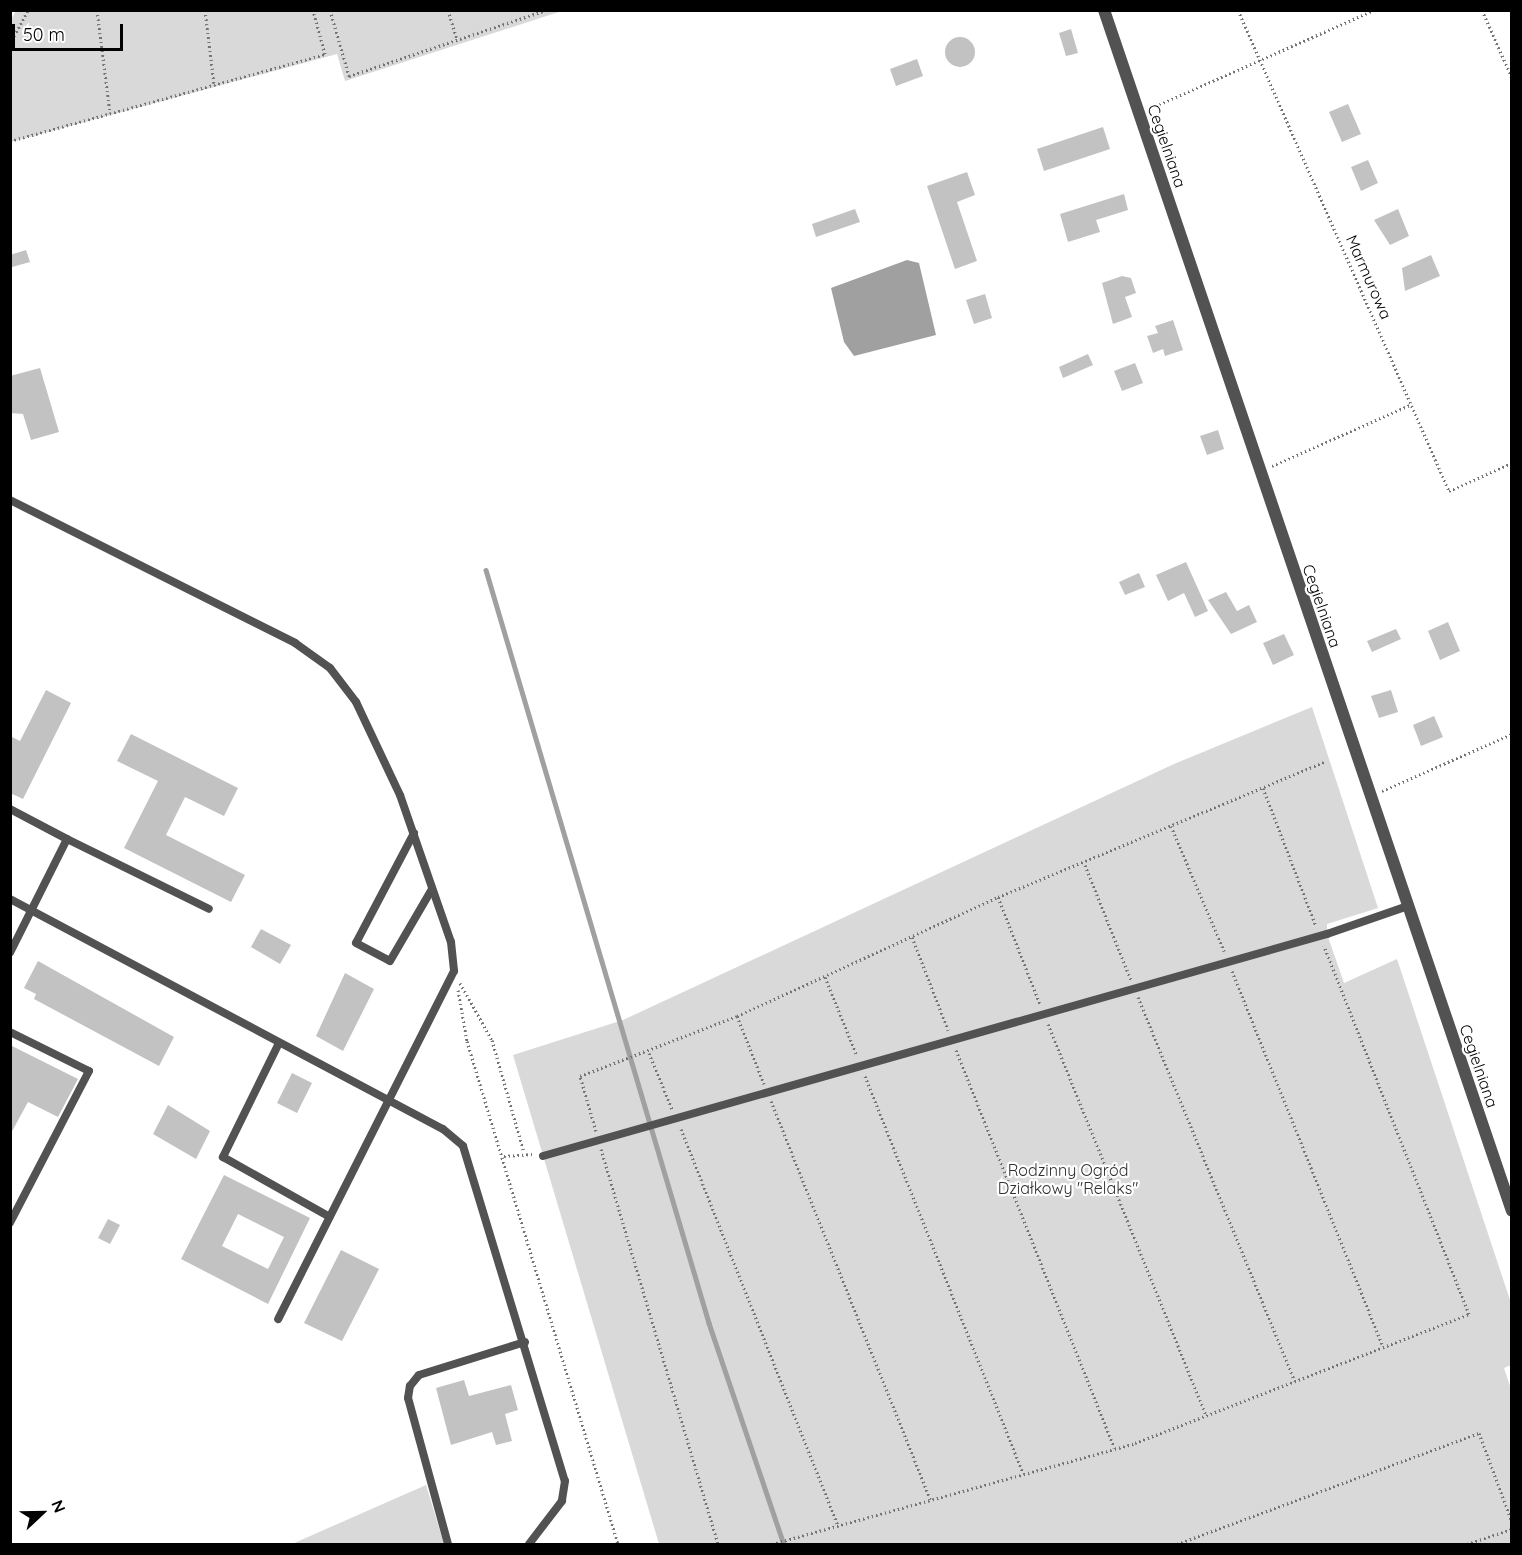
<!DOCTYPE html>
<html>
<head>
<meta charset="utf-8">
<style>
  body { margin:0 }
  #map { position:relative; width:1522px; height:1555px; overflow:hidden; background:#fff; font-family:Quicksand,sans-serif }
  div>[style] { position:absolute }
  .green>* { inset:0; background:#d9d9d9 }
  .water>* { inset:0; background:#a0a0a0 }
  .stream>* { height:4.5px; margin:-2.25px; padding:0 2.25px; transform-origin:2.25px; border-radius:2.25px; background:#a0a0a0 }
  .building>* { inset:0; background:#c2c2c2 }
  .round { border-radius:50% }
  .path>* { height:3px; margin-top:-1.5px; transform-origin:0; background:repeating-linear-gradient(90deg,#747474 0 1.5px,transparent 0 4.5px) }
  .service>* { height:8px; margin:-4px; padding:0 4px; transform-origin:4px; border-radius:4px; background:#525252 }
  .tertiary>* { height:12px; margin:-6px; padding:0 6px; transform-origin:6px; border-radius:6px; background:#525252 }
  span { translate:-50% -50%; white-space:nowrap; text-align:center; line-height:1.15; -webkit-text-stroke:4.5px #fff; paint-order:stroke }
  .street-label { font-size:16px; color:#000 }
  .park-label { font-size:16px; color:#303030 }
  .frame { position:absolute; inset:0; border:12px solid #000; pointer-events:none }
  .north { position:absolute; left:12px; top:1483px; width:60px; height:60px; -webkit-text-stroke:4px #fff; paint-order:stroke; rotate:68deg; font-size:16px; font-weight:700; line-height:24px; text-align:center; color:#000 }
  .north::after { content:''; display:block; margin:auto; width:21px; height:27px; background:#000; clip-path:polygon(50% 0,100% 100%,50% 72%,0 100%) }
  .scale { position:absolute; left:12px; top:24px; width:111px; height:27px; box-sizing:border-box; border:3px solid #000; border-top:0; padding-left:8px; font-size:18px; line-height:21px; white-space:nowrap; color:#000; -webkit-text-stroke:4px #fff; paint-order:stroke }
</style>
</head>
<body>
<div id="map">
  <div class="green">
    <i style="clip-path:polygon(16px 11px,16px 10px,562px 11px,345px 81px,337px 54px,11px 142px,10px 21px)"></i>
    <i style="clip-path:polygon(1312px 707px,1378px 908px,1327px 924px,1327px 934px,1344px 983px,1397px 959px,1511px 1303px,1511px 1365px,1504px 1368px,1512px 1392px,1511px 1544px,659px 1544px,513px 1055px,623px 1020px,1174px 764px)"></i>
    <i style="clip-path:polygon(426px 1485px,444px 1544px,292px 1544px)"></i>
  </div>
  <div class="water">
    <i style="clip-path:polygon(907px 260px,919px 263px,936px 335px,854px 356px,844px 342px,831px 288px)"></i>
  </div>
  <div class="stream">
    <i style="left:486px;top:570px;width:785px;rotate:73.5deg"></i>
    <i style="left:709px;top:1323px;width:233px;rotate:71.3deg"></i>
  </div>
  <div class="building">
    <i style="clip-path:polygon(1071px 29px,1078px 53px,1066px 56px,1059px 33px)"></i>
    <i class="round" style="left:945px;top:37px;width:30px;height:30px"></i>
    <i style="clip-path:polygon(917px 59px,923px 76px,896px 86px,890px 69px)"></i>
    <i style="clip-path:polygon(1348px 104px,1361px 134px,1342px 142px,1329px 112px)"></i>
    <i style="clip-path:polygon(1103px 127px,1110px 149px,1044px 171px,1037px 149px)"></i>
    <i style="clip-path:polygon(1368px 160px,1378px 183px,1361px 191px,1351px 167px)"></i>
    <i style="clip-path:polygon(967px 172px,975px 195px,957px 202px,977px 261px,955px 269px,927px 186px)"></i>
    <i style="clip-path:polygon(1124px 194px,1128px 210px,1096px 220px,1100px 232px,1068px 242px,1060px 214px)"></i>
    <i style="clip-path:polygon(855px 209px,860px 222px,816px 237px,812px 224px)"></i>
    <i style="clip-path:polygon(1398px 209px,1409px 236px,1390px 245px,1374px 220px)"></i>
    <i style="clip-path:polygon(26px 250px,30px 262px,12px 267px,10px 255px)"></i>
    <i style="clip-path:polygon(1431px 255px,1440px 276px,1405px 291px,1402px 268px)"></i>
    <i style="clip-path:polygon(1122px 276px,1131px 278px,1136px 293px,1125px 297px,1132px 317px,1113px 324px,1102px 283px)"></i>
    <i style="clip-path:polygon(985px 294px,992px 318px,974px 324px,966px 300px)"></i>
    <i style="clip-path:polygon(1173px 320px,1183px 350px,1165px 356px,1163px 349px,1153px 353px,1147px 336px,1158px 333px,1155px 326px)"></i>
    <i style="clip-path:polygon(1088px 354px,1093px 365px,1063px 378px,1059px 367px)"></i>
    <i style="clip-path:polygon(1135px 363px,1143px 383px,1122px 391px,1114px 371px)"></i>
    <i style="clip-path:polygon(40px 368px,59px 432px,31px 440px,23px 414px,10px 413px,10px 376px)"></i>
    <i style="clip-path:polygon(1218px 430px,1224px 449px,1207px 455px,1200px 436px)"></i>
    <i style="clip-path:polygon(1186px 562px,1208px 611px,1195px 617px,1184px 593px,1168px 601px,1156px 575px)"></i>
    <i style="clip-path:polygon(1139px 573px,1145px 587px,1125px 595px,1119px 582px)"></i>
    <i style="clip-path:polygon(1226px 592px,1237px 611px,1249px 605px,1257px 622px,1231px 634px,1208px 600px)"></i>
    <i style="clip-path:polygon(1448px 622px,1460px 651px,1440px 660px,1428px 631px)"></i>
    <i style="clip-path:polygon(1396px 629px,1401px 639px,1372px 652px,1367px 641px)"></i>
    <i style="clip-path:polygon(1284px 634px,1294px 655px,1273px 665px,1263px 643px)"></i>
    <i style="clip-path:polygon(46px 690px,71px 703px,23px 799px,10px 793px,10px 736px,20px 741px)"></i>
    <i style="clip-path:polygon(1391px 690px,1398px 712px,1379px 718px,1371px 696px)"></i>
    <i style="clip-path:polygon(1434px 716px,1443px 737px,1421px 746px,1413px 725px)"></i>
    <i style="clip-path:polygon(131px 734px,238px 788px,224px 816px,185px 797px,166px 835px,245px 875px,231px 902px,124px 848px,158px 781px,117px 761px)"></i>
    <i style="clip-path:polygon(261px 929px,291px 945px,280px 964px,251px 947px)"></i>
    <i style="clip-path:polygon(38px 961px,174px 1037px,159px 1066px,34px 999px,36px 994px,24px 988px)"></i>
    <i style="clip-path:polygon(345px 973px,374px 989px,343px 1051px,316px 1036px)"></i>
    <i style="clip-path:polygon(10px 1045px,78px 1079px,58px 1117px,28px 1102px,10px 1135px)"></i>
    <i style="clip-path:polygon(292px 1073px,312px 1083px,297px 1113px,277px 1103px)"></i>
    <i style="clip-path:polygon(168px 1105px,210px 1131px,196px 1159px,153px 1134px)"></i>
    <i style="clip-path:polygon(evenodd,224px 1175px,310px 1218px,268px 1304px,181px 1259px,224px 1175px,238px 1214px,284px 1237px,268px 1269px,222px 1246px,238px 1214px)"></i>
    <i style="clip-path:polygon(108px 1219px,120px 1225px,110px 1244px,98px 1238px)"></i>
    <i style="clip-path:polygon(341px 1250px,379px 1269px,342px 1341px,304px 1323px)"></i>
    <i style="clip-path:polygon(464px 1380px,469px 1396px,511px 1385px,518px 1410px,505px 1414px,512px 1441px,496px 1445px,492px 1432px,451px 1445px,436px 1388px)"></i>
  </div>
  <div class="path">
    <i style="left:97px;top:10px;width:104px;rotate:82.8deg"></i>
    <i style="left:205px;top:10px;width:75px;rotate:83.1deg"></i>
    <i style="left:330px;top:10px;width:69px;rotate:73.9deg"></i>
    <i style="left:349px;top:76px;width:208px;rotate:-18.5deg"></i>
    <i style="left:448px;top:10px;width:31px;rotate:73deg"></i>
    <i style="left:1238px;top:10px;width:525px;rotate:66.31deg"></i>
    <i style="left:1449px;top:491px;width:69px;rotate:-24deg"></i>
    <i style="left:1482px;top:10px;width:74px;rotate:66.2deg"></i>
    <i style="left:10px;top:44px;width:38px;rotate:-62deg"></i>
    <i style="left:1151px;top:108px;width:244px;rotate:-23.7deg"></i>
    <i style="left:10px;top:141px;width:327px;rotate:-15.4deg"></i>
    <i style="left:325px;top:54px;width:46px;rotate:-105.3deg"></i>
    <i style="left:1272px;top:466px;width:153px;rotate:-23.9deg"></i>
    <i style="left:1263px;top:788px;width:148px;rotate:69deg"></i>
    <i style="left:1382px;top:791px;width:142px;rotate:-23.7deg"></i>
    <i style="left:1171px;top:826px;width:136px;rotate:67deg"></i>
    <i style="left:1085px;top:865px;width:124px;rotate:68.2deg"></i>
    <i style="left:998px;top:897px;width:115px;rotate:68.6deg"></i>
    <i style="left:912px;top:937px;width:100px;rotate:68.8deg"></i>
    <i style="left:1232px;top:971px;width:402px;rotate:68.1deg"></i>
    <i style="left:825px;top:977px;width:85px;rotate:67.9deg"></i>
    <i style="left:460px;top:983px;width:65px;rotate:60.7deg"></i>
    <i style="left:492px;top:1040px;width:116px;rotate:74.1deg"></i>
    <i style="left:458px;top:990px;width:52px;rotate:80deg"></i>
    <i style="left:467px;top:1041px;width:525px;rotate:73.29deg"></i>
    <i style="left:1138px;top:997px;width:414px;rotate:67.8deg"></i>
    <i style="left:737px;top:1016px;width:73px;rotate:68.3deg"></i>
    <i style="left:1048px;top:1024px;width:423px;rotate:68deg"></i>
    <i style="left:956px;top:1050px;width:428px;rotate:68.3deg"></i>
    <i style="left:649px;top:1053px;width:61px;rotate:67.7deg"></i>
    <i style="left:865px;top:1076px;width:425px;rotate:68.3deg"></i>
    <i style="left:771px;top:1101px;width:429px;rotate:68.2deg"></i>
    <i style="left:681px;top:1129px;width:427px;rotate:68.4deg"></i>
    <i style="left:596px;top:1131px;width:57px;rotate:-106.2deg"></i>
    <i style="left:580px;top:1076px;width:168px;rotate:-20.9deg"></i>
    <i style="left:737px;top:1016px;width:287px;rotate:-24.5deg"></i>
    <i style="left:998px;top:897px;width:353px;rotate:-22.5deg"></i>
    <i style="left:601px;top:1149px;width:412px;rotate:73.5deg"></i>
    <i style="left:504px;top:1156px;width:29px;rotate:-4deg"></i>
    <i style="left:772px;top:1544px;width:377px;rotate:-15.5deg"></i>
    <i style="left:1135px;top:1443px;width:358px;rotate:-21.1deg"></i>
    <i style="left:1469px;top:1314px;width:396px;rotate:-111.5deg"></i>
    <i style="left:1177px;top:1544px;width:322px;rotate:-20.2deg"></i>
    <i style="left:1479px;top:1433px;width:95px;rotate:69.7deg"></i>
    <i style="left:1467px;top:1544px;width:47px;rotate:-18.4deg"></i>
  </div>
  <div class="service">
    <i style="left:10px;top:500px;width:319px;rotate:26.6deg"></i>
    <i style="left:295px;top:643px;width:43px;rotate:35.5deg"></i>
    <i style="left:330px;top:668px;width:43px;rotate:52.6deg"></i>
    <i style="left:356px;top:702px;width:103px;rotate:64.7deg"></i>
    <i style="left:400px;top:795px;width:156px;rotate:70.9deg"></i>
    <i style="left:451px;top:942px;width:29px;rotate:84deg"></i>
    <i style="left:454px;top:971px;width:390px;rotate:116.8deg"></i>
    <i style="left:10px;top:809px;width:64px;rotate:27.8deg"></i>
    <i style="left:67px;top:839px;width:127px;rotate:116.6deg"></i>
    <i style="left:414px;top:833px;width:124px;rotate:117.8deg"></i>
    <i style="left:356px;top:943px;width:38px;rotate:28deg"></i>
    <i style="left:390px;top:961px;width:83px;rotate:-59.7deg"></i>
    <i style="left:67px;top:839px;width:158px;rotate:26.2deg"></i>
    <i style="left:10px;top:899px;width:490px;rotate:28deg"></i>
    <i style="left:443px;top:1129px;width:26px;rotate:40deg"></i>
    <i style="left:463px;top:1146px;width:350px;rotate:73.1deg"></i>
    <i style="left:565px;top:1481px;width:20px;rotate:99deg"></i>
    <i style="left:562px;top:1501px;width:54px;rotate:127.5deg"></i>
    <i style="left:10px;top:1032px;width:88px;rotate:26.3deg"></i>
    <i style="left:89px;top:1071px;width:171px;rotate:117.5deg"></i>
    <i style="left:278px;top:1045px;width:125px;rotate:116.2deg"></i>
    <i style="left:223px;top:1157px;width:120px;rotate:29.3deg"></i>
    <i style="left:543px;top:1156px;width:815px;rotate:-15.81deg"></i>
    <i style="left:1327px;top:934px;width:86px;rotate:-19.1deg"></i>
    <i style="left:448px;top:1544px;width:151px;rotate:-105.3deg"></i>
    <i style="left:408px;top:1398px;width:12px;rotate:-81deg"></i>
    <i style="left:410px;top:1386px;width:14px;rotate:-51deg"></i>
    <i style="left:419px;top:1375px;width:111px;rotate:-17.3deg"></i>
  </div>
  <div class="tertiary">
    <i style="left:1104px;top:10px;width:1268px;rotate:71.24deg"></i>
  </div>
  <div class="street-label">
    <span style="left:1167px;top:146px;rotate:71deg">Cegielniana</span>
    <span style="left:1369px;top:277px;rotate:66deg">Marmurowa</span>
    <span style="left:1322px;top:606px;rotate:71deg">Cegielniana</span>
    <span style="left:1479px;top:1066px;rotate:71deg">Cegielniana</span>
  </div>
  <div class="park-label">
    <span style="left:1068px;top:1179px">Rodzinny Ogród<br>Działkowy "Relaks"</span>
  </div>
  <div class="frame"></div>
  <div class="north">N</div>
  <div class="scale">50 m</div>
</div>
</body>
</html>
